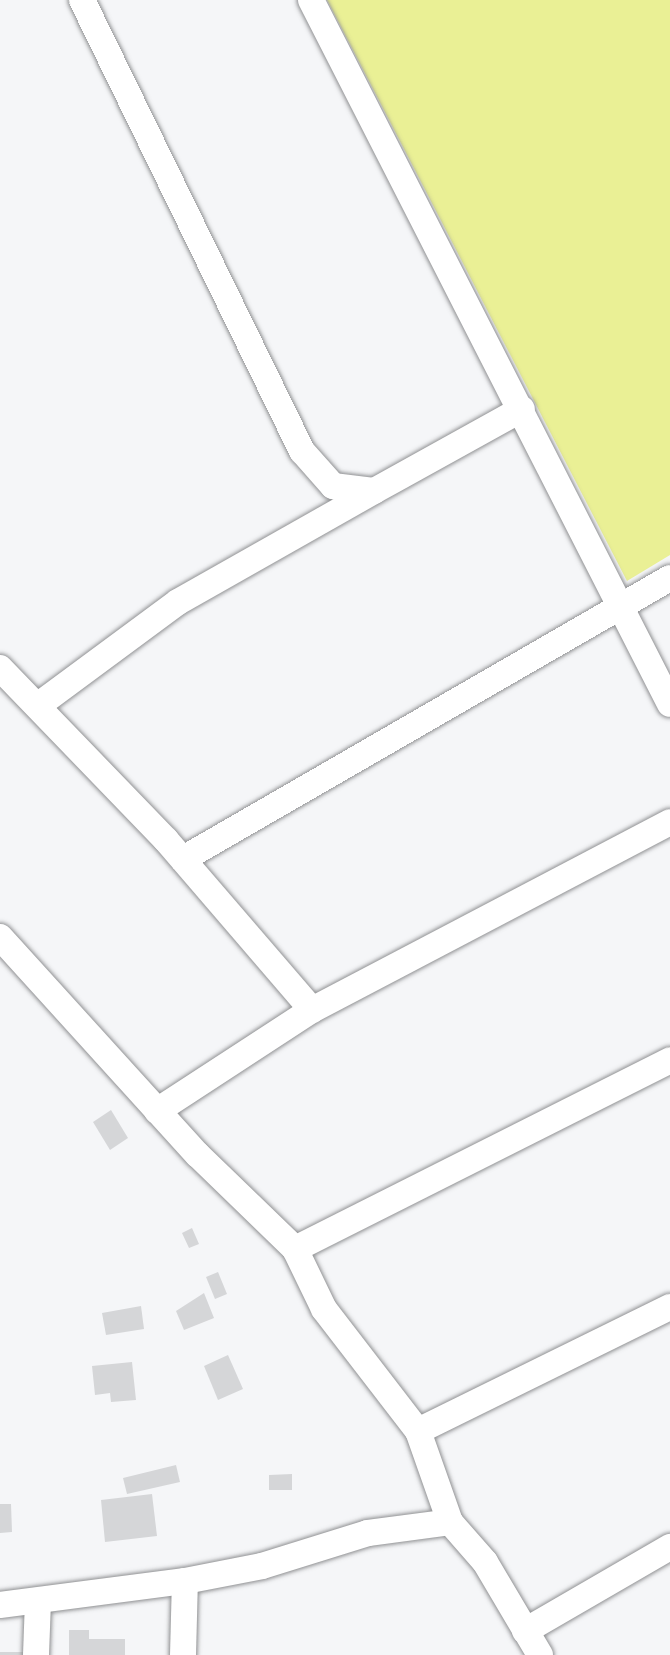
<!DOCTYPE html>
<html>
<head>
<meta charset="utf-8">
<style>
  body { margin:0 }
  #map { position:relative; width:670px; height:1655px; overflow:hidden; background:#f5f6f8; font-family:"Varela Round",sans-serif }
  div>[style] { position:absolute }
  .green>* { inset:0; background:#eaf095 }
  .building>* { inset:0; background:#d5d6d8 }
  .roads { filter:drop-shadow(0 0 2px #909193) drop-shadow(0 0 2px #909193) }
  .minor>* { height:26px; margin:-13px; padding:0 13px; transform-origin:13px; border-radius:13px; background:#fff }
  span { translate:-50% -50%; white-space:nowrap; text-align:center; line-height:1.15; -webkit-text-stroke:5px #fff; paint-order:stroke }
</style>
</head>
<body>
<div id="map">
  <div class="green">
    <i style="clip-path:polygon(327px 0,670px 0,670px 555px,627px 581px)"></i>
  </div>
  <div class="building">
    <i style="clip-path:polygon(111px 1110px,128px 1138px,110px 1150px,93px 1122px)"></i>
    <i style="clip-path:polygon(192px 1228px,199px 1244px,189px 1248px,182px 1233px)"></i>
    <i style="clip-path:polygon(218px 1272px,227px 1294px,215px 1299px,206px 1277px)"></i>
    <i style="clip-path:polygon(204px 1293px,214px 1318px,184px 1330px,176px 1311px)"></i>
    <i style="clip-path:polygon(141px 1306px,144px 1329px,106px 1335px,102px 1313px)"></i>
    <i style="clip-path:polygon(228px 1355px,243px 1389px,218px 1400px,204px 1366px)"></i>
    <i style="clip-path:polygon(132px 1362px,136px 1400px,111px 1402px,110px 1393px,95px 1395px,92px 1366px)"></i>
    <i style="clip-path:polygon(176px 1465px,180px 1482px,127px 1494px,123px 1478px)"></i>
    <i style="clip-path:polygon(292px 1474px,292px 1490px,269px 1490px,269px 1475px)"></i>
    <i style="clip-path:polygon(152px 1494px,157px 1536px,105px 1542px,101px 1500px)"></i>
    <i style="clip-path:polygon(0 1504px,11px 1504px,12px 1532px,0 1533px)"></i>
    <i style="clip-path:polygon(69px 1630px,89px 1630px,89px 1639px,125px 1639px,125px 1655px,69px 1655px)"></i>
    <i style="clip-path:polygon(0 1652px,30px 1652px,30px 1655px,0 1655px)"></i>
  </div>
  <div class="roads">
    <div class="minor">
      <i style="left:82px;top:0;width:502px;rotate:64deg"></i>
      <i style="left:302px;top:451px;width:47px;rotate:48.5deg"></i>
      <i style="left:333px;top:486px;width:41px;rotate:7deg"></i>
      <i style="left:374px;top:491px;width:169px;rotate:-29deg"></i>
      <i style="left:311px;top:0;width:790px;rotate:62.98deg"></i>
      <i style="left:0;top:668px;width:239px;rotate:46deg"></i>
      <i style="left:166px;top:840px;width:224px;rotate:49.3deg"></i>
      <i style="left:40px;top:704px;width:172px;rotate:-36.5deg"></i>
      <i style="left:178px;top:602px;width:225px;rotate:-29.5deg"></i>
      <i style="left:183px;top:859px;width:562px;rotate:-29.99deg"></i>
      <i style="left:0;top:937px;width:294px;rotate:47.8deg"></i>
      <i style="left:198px;top:1155px;width:135px;rotate:44.1deg"></i>
      <i style="left:295px;top:1249px;width:67px;rotate:64.2deg"></i>
      <i style="left:324px;top:1309px;width:154px;rotate:52.4deg"></i>
      <i style="left:418px;top:1431px;width:96px;rotate:70.6deg"></i>
      <i style="left:450px;top:1522px;width:53px;rotate:48.8deg"></i>
      <i style="left:485px;top:1562px;width:108px;rotate:59.4deg"></i>
      <i style="left:157px;top:1111px;width:185px;rotate:-33.1deg"></i>
      <i style="left:312px;top:1010px;width:404px;rotate:-27.7deg"></i>
      <i style="left:295px;top:1249px;width:420px;rotate:-26.7deg"></i>
      <i style="left:418px;top:1431px;width:281px;rotate:-26.2deg"></i>
      <i style="left:0;top:1605px;width:187px;rotate:-7.4deg"></i>
      <i style="left:185px;top:1581px;width:78px;rotate:-11deg"></i>
      <i style="left:262px;top:1566px;width:111px;rotate:-17.3deg"></i>
      <i style="left:368px;top:1533px;width:83px;rotate:-7.6deg"></i>
      <i style="left:525px;top:1631px;width:168px;rotate:-30.1deg"></i>
      <i style="left:36px;top:1655px;width:54px;rotate:-87.9deg"></i>
      <i style="left:183px;top:1655px;width:74px;rotate:-88.5deg"></i>
    </div>
  </div>
</div>
</body>
</html>
